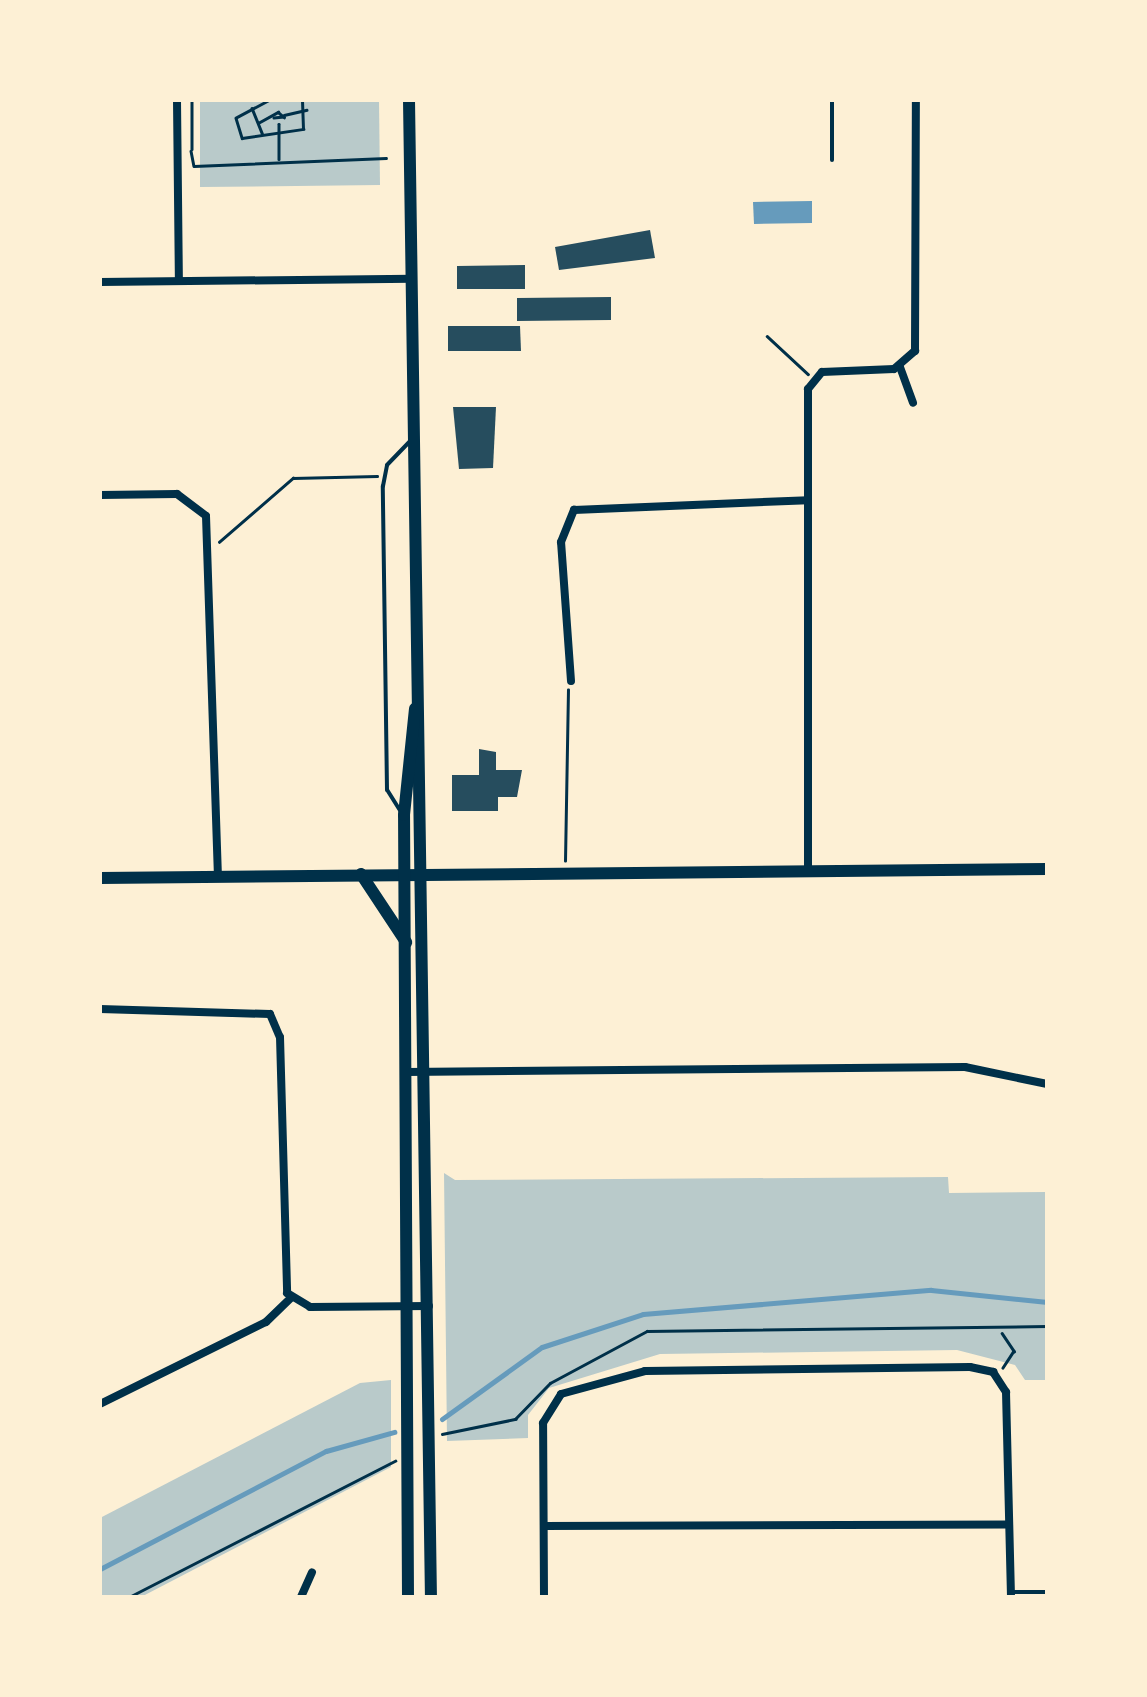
<!DOCTYPE html>
<html>
<head>
<meta charset="utf-8">
<style>
  body { margin:0 }
  #map { position:relative; width:1147px; height:1697px; overflow:hidden; background:#fdf0d5; font-family:"Source Sans 3",sans-serif }
  div>[style] { position:absolute }
  .green>* { inset:0; background:#b9caca }
  .water>* { inset:0; background:#669bbc }
  .stream>* { height:5px; margin:-2.5px; padding:0 2.5px; transform-origin:2.5px; border-radius:2.5px; background:#669bbc }
  .building>* { inset:0; background:#264d5e }
  .path>* { height:2.5px; margin:-1.25px; padding:0 1.25px; transform-origin:1.25px; border-radius:1.25px; background:#003049 }
  .service>* { height:4px; margin:-2px; padding:0 2px; transform-origin:2px; border-radius:2px; background:#003049 }
  .minor>* { height:8px; margin:-4px; padding:0 4px; transform-origin:4px; border-radius:4px; background:#003049 }
  .primary>* { height:12px; margin:-6px; padding:0 6px; transform-origin:6px; border-radius:6px; background:#003049 }
  span { translate:-50% -50%; white-space:nowrap; text-align:center; line-height:1.15; -webkit-text-stroke:8px #fdf0d5; paint-order:stroke }
  .frame { position:absolute; inset:0; border:102px solid #fdf0d5; pointer-events:none }
</style>
</head>
<body>
<div id="map">
  <div class="green">
    <i style="clip-path:polygon(200px 100px,379px 100px,380px 185px,200px 187px)"></i>
    <i style="clip-path:polygon(444px 1173px,455px 1180px,948px 1177px,949px 1193px,1047px 1192px,1047px 1380px,1025px 1380px,1015px 1365px,957px 1350px,660px 1354px,549px 1388px,528px 1415px,528px 1438px,447px 1441px)"></i>
    <i style="clip-path:polygon(391px 1380px,391px 1467px,141px 1597px,100px 1597px,100px 1518px,360px 1383px)"></i>
  </div>
  <div class="water">
    <i style="clip-path:polygon(812px 201px,812px 223px,754px 224px,753px 202px)"></i>
  </div>
  <div class="stream">
    <i style="left:442px;top:1419px;width:123px;rotate:-35.8deg"></i>
    <i style="left:542px;top:1347px;width:106px;rotate:-18.1deg"></i>
    <i style="left:643px;top:1314px;width:289px;rotate:-4.8deg"></i>
    <i style="left:931px;top:1290px;width:117px;rotate:5.9deg"></i>
    <i style="left:100px;top:1569px;width:255px;rotate:-27.6deg"></i>
    <i style="left:326px;top:1451px;width:71px;rotate:-15.6deg"></i>
  </div>
  <div class="building">
    <i style="clip-path:polygon(650px 230px,655px 258px,559px 270px,555px 247px)"></i>
    <i style="clip-path:polygon(525px 265px,525px 289px,457px 289px,457px 266px)"></i>
    <i style="clip-path:polygon(611px 297px,611px 320px,517px 321px,517px 298px)"></i>
    <i style="clip-path:polygon(448px 326px,520px 326px,521px 351px,448px 351px)"></i>
    <i style="clip-path:polygon(453px 407px,496px 407px,493px 468px,459px 469px)"></i>
    <i style="clip-path:polygon(479px 749px,496px 752px,496px 770px,522px 770px,517px 797px,498px 797px,498px 811px,452px 811px,452px 775px,479px 775px)"></i>
  </div>
  <div class="path">
    <i style="left:192px;top:100px;width:49px;rotate:90deg"></i>
    <i style="left:270px;top:100px;width:38px;rotate:152deg"></i>
    <i style="left:236px;top:118px;width:21px;rotate:73deg"></i>
    <i style="left:242px;top:138px;width:62px;rotate:-8.4deg"></i>
    <i style="left:303px;top:129px;width:29px;rotate:-92deg"></i>
    <i style="left:252px;top:108px;width:27px;rotate:68deg"></i>
    <i style="left:284px;top:115px;width:23px;rotate:-13deg"></i>
    <i style="left:258px;top:123px;width:23px;rotate:-29deg"></i>
    <i style="left:278px;top:112px;width:8px;rotate:40deg"></i>
    <i style="left:284px;top:117px;width:10px;rotate:174deg"></i>
    <i style="left:279px;top:124px;width:35px;rotate:90deg"></i>
    <i style="left:191px;top:151px;width:15px;rotate:79deg"></i>
    <i style="left:194px;top:166px;width:192px;rotate:-2.4deg"></i>
    <i style="left:767px;top:336px;width:56px;rotate:42.8deg"></i>
    <i style="left:219px;top:542px;width:98px;rotate:-40.9deg"></i>
    <i style="left:293px;top:478px;width:84px;rotate:-1.4deg"></i>
    <i style="left:565px;top:861px;width:171px;rotate:-89deg"></i>
    <i style="left:1002px;top:1333px;width:22px;rotate:56deg"></i>
    <i style="left:1014px;top:1351px;width:20px;rotate:123deg"></i>
    <i style="left:442px;top:1434px;width:75px;rotate:-11.6deg"></i>
    <i style="left:515px;top:1419px;width:50px;rotate:-45.8deg"></i>
    <i style="left:550px;top:1383px;width:110px;rotate:-28.2deg"></i>
    <i style="left:647px;top:1331px;width:400px;rotate:-0.7deg"></i>
    <i style="left:129px;top:1597px;width:299px;rotate:-27.1deg"></i>
  </div>
  <div class="service">
    <i style="left:832px;top:100px;width:60px;rotate:90deg"></i>
    <i style="left:401px;top:812px;width:26px;rotate:-122deg"></i>
    <i style="left:387px;top:790px;width:304px;rotate:-90.8deg"></i>
    <i style="left:383px;top:486px;width:21px;rotate:-79deg"></i>
    <i style="left:387px;top:465px;width:33px;rotate:-46deg"></i>
    <i style="left:1012px;top:1592px;width:35px"></i>
  </div>
  <div class="minor">
    <i style="left:177px;top:100px;width:181px;rotate:89.4deg"></i>
    <i style="left:100px;top:282px;width:312px;rotate:-0.6deg"></i>
    <i style="left:900px;top:367px;width:38px;rotate:70deg"></i>
    <i style="left:100px;top:495px;width:77px;rotate:-0.7deg"></i>
    <i style="left:177px;top:494px;width:36px;rotate:37deg"></i>
    <i style="left:206px;top:516px;width:360px;rotate:88.1deg"></i>
    <i style="left:571px;top:681px;width:139px;rotate:-94.1deg"></i>
    <i style="left:561px;top:542px;width:35px;rotate:-68deg"></i>
    <i style="left:574px;top:510px;width:234px;rotate:-2.4deg"></i>
    <i style="left:808px;top:871px;width:482px;rotate:-90deg"></i>
    <i style="left:808px;top:389px;width:22px;rotate:-51deg"></i>
    <i style="left:822px;top:372px;width:72px;rotate:-2.4deg"></i>
    <i style="left:894px;top:369px;width:28px;rotate:-41deg"></i>
    <i style="left:915px;top:351px;width:251px;rotate:-89.8deg"></i>
    <i style="left:100px;top:1009px;width:170px;rotate:1.7deg"></i>
    <i style="left:270px;top:1014px;width:25px;rotate:67deg"></i>
    <i style="left:280px;top:1037px;width:256px;rotate:88.4deg"></i>
    <i style="left:287px;top:1293px;width:27px;rotate:31deg"></i>
    <i style="left:310px;top:1307px;width:119px;rotate:-0.5deg"></i>
    <i style="left:406px;top:1072px;width:559px;rotate:-0.51deg"></i>
    <i style="left:965px;top:1067px;width:84px;rotate:11.7deg"></i>
    <i style="left:100px;top:1404px;width:185px;rotate:-26.3deg"></i>
    <i style="left:266px;top:1322px;width:35px;rotate:-44deg"></i>
    <i style="left:544px;top:1526px;width:464px;rotate:-0.2deg"></i>
    <i style="left:301px;top:1597px;width:27px;rotate:-66deg"></i>
    <i style="left:544px;top:1597px;width:174px;rotate:-90.3deg"></i>
    <i style="left:543px;top:1423px;width:34px;rotate:-58deg"></i>
    <i style="left:561px;top:1394px;width:87px;rotate:-15.3deg"></i>
    <i style="left:645px;top:1371px;width:325px;rotate:-0.7deg"></i>
    <i style="left:970px;top:1367px;width:24px;rotate:12deg"></i>
    <i style="left:993px;top:1372px;width:24px;rotate:57deg"></i>
    <i style="left:1006px;top:1392px;width:205px;rotate:88.6deg"></i>
  </div>
  <div class="primary">
    <i style="left:409px;top:100px;width:1497px;rotate:89.16deg"></i>
    <i style="left:361px;top:874px;width:82px;rotate:56.5deg"></i>
    <i style="left:100px;top:878px;width:947px;rotate:-0.54deg"></i>
    <i style="left:408px;top:1597px;width:782px;rotate:-90.29deg"></i>
    <i style="left:404px;top:815px;width:107px;rotate:-84.1deg"></i>
  </div>
  <div class="frame"></div>
</div>
</body>
</html>
